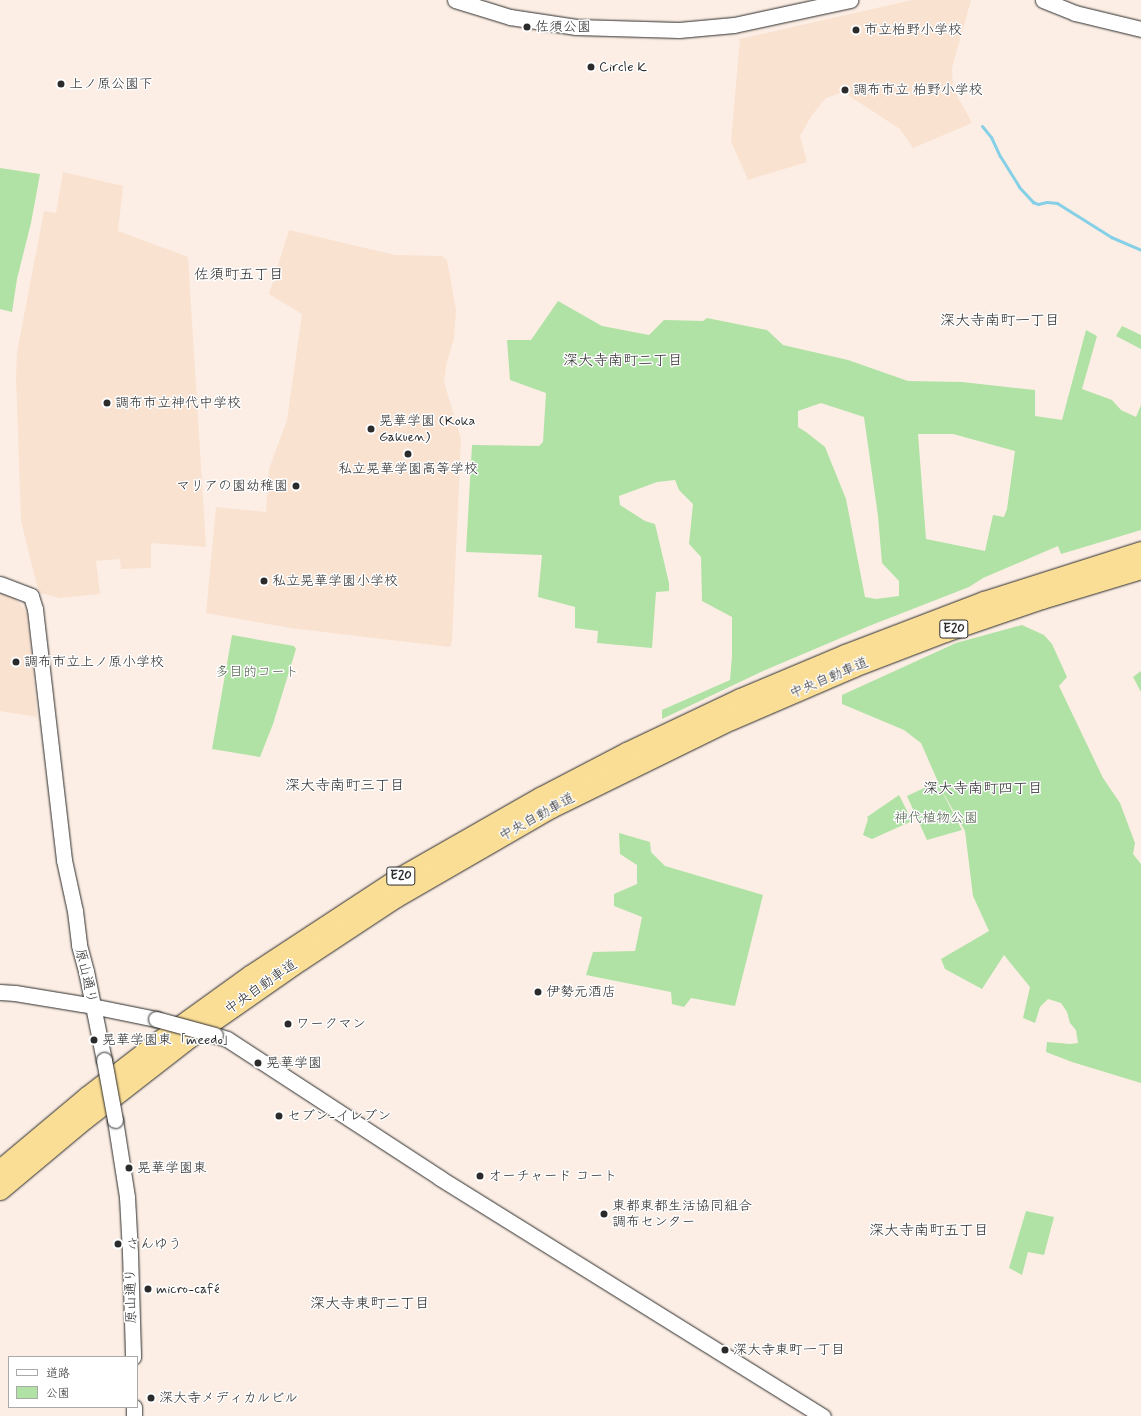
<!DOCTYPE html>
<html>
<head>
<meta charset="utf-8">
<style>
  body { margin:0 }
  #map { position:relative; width:1141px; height:1416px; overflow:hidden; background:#fceee4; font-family:Mynerve,"Klee One",sans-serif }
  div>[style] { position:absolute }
  .built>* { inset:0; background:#fae2d1 }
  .green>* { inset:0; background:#afe2a4 }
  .stream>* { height:3px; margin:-1.5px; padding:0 1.5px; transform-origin:1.5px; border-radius:1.5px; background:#86d0e7 }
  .roads { filter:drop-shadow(0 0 1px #2b2b2b) drop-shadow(0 0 1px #2b2b2b) }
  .secondary>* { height:15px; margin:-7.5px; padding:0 7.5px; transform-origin:7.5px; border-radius:7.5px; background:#fff }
  .highway>* { height:19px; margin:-9.5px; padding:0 9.5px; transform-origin:9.5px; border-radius:9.5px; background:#fbde96 }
  .bridges { filter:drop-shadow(0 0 1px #2b2b2b) drop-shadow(0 0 1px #2b2b2b) }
  .secondary-bridge>* { height:15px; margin:-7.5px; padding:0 7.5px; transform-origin:7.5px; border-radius:7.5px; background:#fff }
  .dots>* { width:11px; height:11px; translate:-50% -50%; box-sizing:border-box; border:2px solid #fff; border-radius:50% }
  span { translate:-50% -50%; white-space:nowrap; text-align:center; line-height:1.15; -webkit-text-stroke:3px #fff; paint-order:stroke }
  .shield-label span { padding:1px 3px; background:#fff; border:1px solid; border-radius:3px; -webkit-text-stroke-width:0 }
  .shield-label { font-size:13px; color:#2b2b2b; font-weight:700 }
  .poi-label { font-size:14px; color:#2b2b2b }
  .left { translate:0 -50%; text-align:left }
  .right { translate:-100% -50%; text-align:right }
  .park-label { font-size:14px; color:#53624f }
  .street-label { font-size:14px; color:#2b2b2b }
  .neighbourhood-label { font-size:15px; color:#2b2b2b }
  .legend { position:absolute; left:8px; top:1356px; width:130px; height:52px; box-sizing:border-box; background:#fff; border:1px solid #aaa; margin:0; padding:5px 7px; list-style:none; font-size:12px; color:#2b2b2b }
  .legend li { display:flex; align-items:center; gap:8px; height:20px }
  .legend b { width:20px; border:1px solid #aaa }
</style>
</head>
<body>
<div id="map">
  <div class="built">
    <i style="clip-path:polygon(912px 0,971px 0,952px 68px,953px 88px,972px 123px,913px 148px,900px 129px,843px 92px,826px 98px,812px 115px,800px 136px,807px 162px,748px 180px,731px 141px,740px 39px)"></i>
    <i style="clip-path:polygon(63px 172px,123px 186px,118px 231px,188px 257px,206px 547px,151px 543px,151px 568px,121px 569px,120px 559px,96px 561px,100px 594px,60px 598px,40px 593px,38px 590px,21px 521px,16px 378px,17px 352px,44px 211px,56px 213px)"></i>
    <i style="clip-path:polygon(289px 230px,395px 255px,442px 256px,447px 260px,456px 310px,454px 338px,446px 366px,444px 382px,461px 439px,452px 641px,450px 647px,290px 628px,206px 613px,216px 507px,266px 512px,269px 469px,287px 420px,302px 314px,269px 294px)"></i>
    <i style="clip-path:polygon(0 592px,14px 597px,28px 613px,37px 717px,0 711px)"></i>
  </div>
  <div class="green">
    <i style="clip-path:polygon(0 168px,40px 174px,31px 223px,17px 279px,12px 312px,0 309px)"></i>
    <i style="clip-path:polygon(evenodd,558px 301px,602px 326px,649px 335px,664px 320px,703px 321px,707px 318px,767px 330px,783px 345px,848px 360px,908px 381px,962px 382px,1035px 390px,1035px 416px,1062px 420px,1086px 330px,1097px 336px,1082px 389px,1112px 400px,1121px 410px,1136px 417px,1141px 405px,1141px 530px,1061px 554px,1058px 546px,983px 578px,969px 587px,869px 626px,763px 671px,662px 719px,662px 710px,730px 680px,732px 656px,732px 617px,702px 601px,701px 557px,689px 544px,693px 504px,679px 490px,675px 480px,657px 482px,619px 496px,620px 505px,645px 521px,655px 524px,669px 583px,669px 591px,656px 592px,652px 648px,597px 643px,598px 631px,575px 628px,575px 607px,538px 597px,542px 555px,466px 552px,472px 445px,539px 446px,543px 442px,546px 393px,510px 380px,507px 340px,531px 340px,558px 301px,821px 403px,864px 417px,878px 516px,882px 563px,899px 581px,899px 596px,876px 599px,865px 597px,846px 499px,825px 447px,806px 432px,798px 427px,798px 411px,821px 403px,558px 301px,918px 434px,953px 434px,1015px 451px,1007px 509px,1004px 517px,993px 515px,985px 551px,926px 539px,918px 434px)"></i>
    <i style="clip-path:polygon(1122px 326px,1141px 335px,1141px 349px,1116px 336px)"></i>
    <i style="clip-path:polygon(1022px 625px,1044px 635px,1052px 644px,1067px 677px,1059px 686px,1103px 778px,1120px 803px,1135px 843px,1133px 854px,1141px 864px,1141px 1083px,1072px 1062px,1046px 1052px,1047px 1042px,1070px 1044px,1078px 1043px,1076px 1030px,1070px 1023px,1067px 1012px,1061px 1003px,1048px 999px,1040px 1007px,1035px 1023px,1023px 1018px,1030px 987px,1004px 955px,982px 989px,945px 969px,941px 959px,989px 931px,973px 896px,965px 831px,942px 791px,921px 743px,904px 730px,842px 704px,842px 695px,956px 643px)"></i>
    <i style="clip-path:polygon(232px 635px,294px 646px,296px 649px,273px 724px,260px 757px,212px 749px)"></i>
    <i style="clip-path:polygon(1141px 671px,1141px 692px,1133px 677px)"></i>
    <i style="clip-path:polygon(937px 782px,962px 830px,927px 840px,907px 796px)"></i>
    <i style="clip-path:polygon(899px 795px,912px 821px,872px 839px,863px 835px,868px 819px,867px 817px)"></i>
    <i style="clip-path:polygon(619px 833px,650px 842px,651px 852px,665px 866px,763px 895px,735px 1006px,691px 998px,684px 1007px,672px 1004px,671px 992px,586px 975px,593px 952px,635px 951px,642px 917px,614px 906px,614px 894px,637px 884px,637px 865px,620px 854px)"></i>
    <i style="clip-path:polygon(1026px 1211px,1054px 1217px,1044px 1255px,1028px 1252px,1022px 1275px,1009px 1268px)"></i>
  </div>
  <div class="stream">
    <i style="left:982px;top:126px;width:14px;rotate:51deg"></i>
    <i style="left:991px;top:137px;width:21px;rotate:65deg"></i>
    <i style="left:1000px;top:156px;width:36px;rotate:58deg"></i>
    <i style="left:1019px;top:187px;width:21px;rotate:47deg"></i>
    <i style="left:1033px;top:202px;width:5px;rotate:22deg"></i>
    <i style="left:1038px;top:204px;width:9px;rotate:-13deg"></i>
    <i style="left:1047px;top:202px;width:10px;rotate:6deg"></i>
    <i style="left:1057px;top:203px;width:64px;rotate:32.2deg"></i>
    <i style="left:1111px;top:237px;width:33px;rotate:23deg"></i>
  </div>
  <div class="roads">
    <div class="secondary">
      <i style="left:455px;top:0;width:58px;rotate:17.2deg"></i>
      <i style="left:510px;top:17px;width:67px;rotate:8.6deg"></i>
      <i style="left:576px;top:27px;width:103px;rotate:1.7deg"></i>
      <i style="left:679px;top:30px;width:55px;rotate:-5.2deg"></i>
      <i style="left:734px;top:25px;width:119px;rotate:-12.2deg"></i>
      <i style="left:1043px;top:0;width:35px;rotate:22deg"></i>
      <i style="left:1075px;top:13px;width:68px;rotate:13.6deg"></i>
      <i style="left:0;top:584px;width:33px;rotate:21deg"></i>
      <i style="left:31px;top:596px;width:14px;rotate:73deg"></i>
      <i style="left:35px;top:609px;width:253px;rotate:83.4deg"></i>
      <i style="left:64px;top:860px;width:52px;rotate:77.8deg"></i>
      <i style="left:75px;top:911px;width:34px;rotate:83deg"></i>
      <i style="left:79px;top:945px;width:27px;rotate:75deg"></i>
      <i style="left:86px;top:971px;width:91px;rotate:78.6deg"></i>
      <i style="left:0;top:992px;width:15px;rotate:4deg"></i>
      <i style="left:15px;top:993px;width:68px;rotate:9.3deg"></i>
      <i style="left:82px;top:1004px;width:76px;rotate:11.5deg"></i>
      <i style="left:215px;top:1035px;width:13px;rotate:18deg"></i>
      <i style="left:227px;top:1039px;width:254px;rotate:33.1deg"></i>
      <i style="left:440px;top:1178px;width:451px;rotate:31.9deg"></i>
      <i style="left:115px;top:1120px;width:78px;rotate:81.1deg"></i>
      <i style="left:127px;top:1197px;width:56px;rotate:86.9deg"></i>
      <i style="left:130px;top:1253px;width:104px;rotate:88.3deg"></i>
      <i style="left:134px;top:1407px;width:9px;rotate:90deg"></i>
    </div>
    <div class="highway">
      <i style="left:0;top:1169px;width:114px;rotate:-40deg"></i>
      <i style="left:87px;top:1096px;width:88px;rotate:-37.6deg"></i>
      <i style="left:157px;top:1042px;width:115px;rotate:-35.8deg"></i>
      <i style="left:250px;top:975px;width:175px;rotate:-33.3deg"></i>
      <i style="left:396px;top:879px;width:166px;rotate:-29.7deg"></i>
      <i style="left:540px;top:797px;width:97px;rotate:-27.6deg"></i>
      <i style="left:626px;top:752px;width:126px;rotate:-25.3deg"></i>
      <i style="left:740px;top:698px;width:114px;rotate:-22.7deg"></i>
      <i style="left:845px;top:654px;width:149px;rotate:-20.9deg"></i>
      <i style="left:984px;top:601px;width:165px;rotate:-17.7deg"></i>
      <i style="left:0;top:1190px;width:111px;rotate:-39.9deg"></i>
      <i style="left:85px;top:1119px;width:132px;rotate:-37.9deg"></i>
      <i style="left:189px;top:1038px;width:136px;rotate:-34.9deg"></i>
      <i style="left:301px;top:960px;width:113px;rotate:-33.4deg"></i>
      <i style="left:395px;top:898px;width:180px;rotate:-30deg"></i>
      <i style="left:551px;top:808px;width:200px;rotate:-26.1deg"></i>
      <i style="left:731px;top:720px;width:134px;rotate:-23.3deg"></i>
      <i style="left:854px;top:667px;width:97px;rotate:-21deg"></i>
      <i style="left:945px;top:632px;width:102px;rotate:-18.8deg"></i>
      <i style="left:1042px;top:599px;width:103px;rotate:-16.9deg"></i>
    </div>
  </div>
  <div class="bridges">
    <div class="secondary-bridge">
      <i style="left:156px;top:1019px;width:61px;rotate:15.2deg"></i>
      <i style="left:104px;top:1060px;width:61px;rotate:79.6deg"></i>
    </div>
  </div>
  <div class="dots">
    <i style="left:527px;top:27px;background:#2b2b2b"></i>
    <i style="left:856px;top:30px;background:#2b2b2b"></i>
    <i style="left:591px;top:67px;background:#2b2b2b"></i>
    <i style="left:61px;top:84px;background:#2b2b2b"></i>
    <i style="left:845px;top:90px;background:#2b2b2b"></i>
    <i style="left:107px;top:403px;background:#2b2b2b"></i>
    <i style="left:371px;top:429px;background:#2b2b2b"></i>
    <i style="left:408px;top:454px;background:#2b2b2b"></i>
    <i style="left:296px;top:486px;background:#2b2b2b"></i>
    <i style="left:264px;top:581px;background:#2b2b2b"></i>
    <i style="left:16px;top:662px;background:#2b2b2b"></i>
    <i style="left:538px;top:992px;background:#2b2b2b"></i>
    <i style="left:288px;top:1024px;background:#2b2b2b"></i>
    <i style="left:94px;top:1040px;background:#2b2b2b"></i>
    <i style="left:258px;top:1063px;background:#2b2b2b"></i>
    <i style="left:279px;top:1116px;background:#2b2b2b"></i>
    <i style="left:129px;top:1168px;background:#2b2b2b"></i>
    <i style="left:480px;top:1176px;background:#2b2b2b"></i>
    <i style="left:604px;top:1214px;background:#2b2b2b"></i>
    <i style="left:118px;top:1244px;background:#2b2b2b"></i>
    <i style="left:148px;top:1289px;background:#2b2b2b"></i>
    <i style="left:725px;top:1350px;background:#2b2b2b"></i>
    <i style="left:151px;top:1398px;background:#2b2b2b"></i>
  </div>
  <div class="shield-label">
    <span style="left:954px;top:629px">E20</span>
    <span style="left:401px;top:876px">E20</span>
  </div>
  <div class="poi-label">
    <span class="left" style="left:535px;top:27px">佐須公園</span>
    <span class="left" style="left:864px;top:30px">市立柏野小学校</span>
    <span class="left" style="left:599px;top:67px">Circle K</span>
    <span class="left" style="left:69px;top:84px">上ノ原公園下</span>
    <span class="left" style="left:853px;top:90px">調布市立 柏野小学校</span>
    <span class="left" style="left:115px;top:403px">調布市立神代中学校</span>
    <span class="left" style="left:379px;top:429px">晃華学園 (Koka<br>Gakuen)</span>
    <span style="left:408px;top:469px">私立晃華学園高等学校</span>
    <span class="right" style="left:288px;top:486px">マリアの園幼稚園</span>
    <span class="left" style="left:272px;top:581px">私立晃華学園小学校</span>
    <span class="left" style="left:24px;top:662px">調布市立上ノ原小学校</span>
    <span class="left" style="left:546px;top:992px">伊勢元酒店</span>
    <span class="left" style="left:296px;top:1024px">ワークマン</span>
    <span class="left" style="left:102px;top:1040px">晃華学園東「meedo」</span>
    <span class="left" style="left:266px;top:1063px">晃華学園</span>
    <span class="left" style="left:287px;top:1116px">セブン-イレブン</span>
    <span class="left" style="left:137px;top:1168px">晃華学園東</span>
    <span class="left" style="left:488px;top:1176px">オーチャード コート</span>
    <span class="left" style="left:612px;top:1214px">東都東都生活協同組合<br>調布センター</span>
    <span class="left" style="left:126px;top:1244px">さんゆう</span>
    <span class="left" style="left:156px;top:1289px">micro-café</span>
    <span class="left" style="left:733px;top:1350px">深大寺東町一丁目</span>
    <span class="left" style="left:159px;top:1398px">深大寺メディカルビル</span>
  </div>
  <div class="park-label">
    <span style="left:257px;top:672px">多目的コート</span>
    <span style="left:936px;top:818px">神代植物公園</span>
  </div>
  <div class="street-label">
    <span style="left:829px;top:678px;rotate:-23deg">中央自動車道</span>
    <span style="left:537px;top:817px;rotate:-29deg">中央自動車道</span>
    <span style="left:86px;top:976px;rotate:77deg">原山通り</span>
    <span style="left:261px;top:987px;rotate:-35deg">中央自動車道</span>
    <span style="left:131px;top:1296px;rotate:-91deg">原山通り</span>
  </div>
  <div class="neighbourhood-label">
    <span style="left:239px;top:276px">佐須町五丁目</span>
    <span style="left:1000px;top:322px">深大寺南町一丁目</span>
    <span style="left:623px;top:362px">深大寺南町二丁目</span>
    <span style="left:345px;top:787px">深大寺南町三丁目</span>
    <span style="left:983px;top:790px">深大寺南町四丁目</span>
    <span style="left:929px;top:1232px">深大寺南町五丁目</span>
    <span style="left:370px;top:1305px">深大寺東町二丁目</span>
  </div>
  <ul class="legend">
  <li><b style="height:5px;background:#fff"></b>道路</li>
  <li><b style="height:11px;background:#afe2a4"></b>公園</li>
  </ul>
</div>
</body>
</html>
